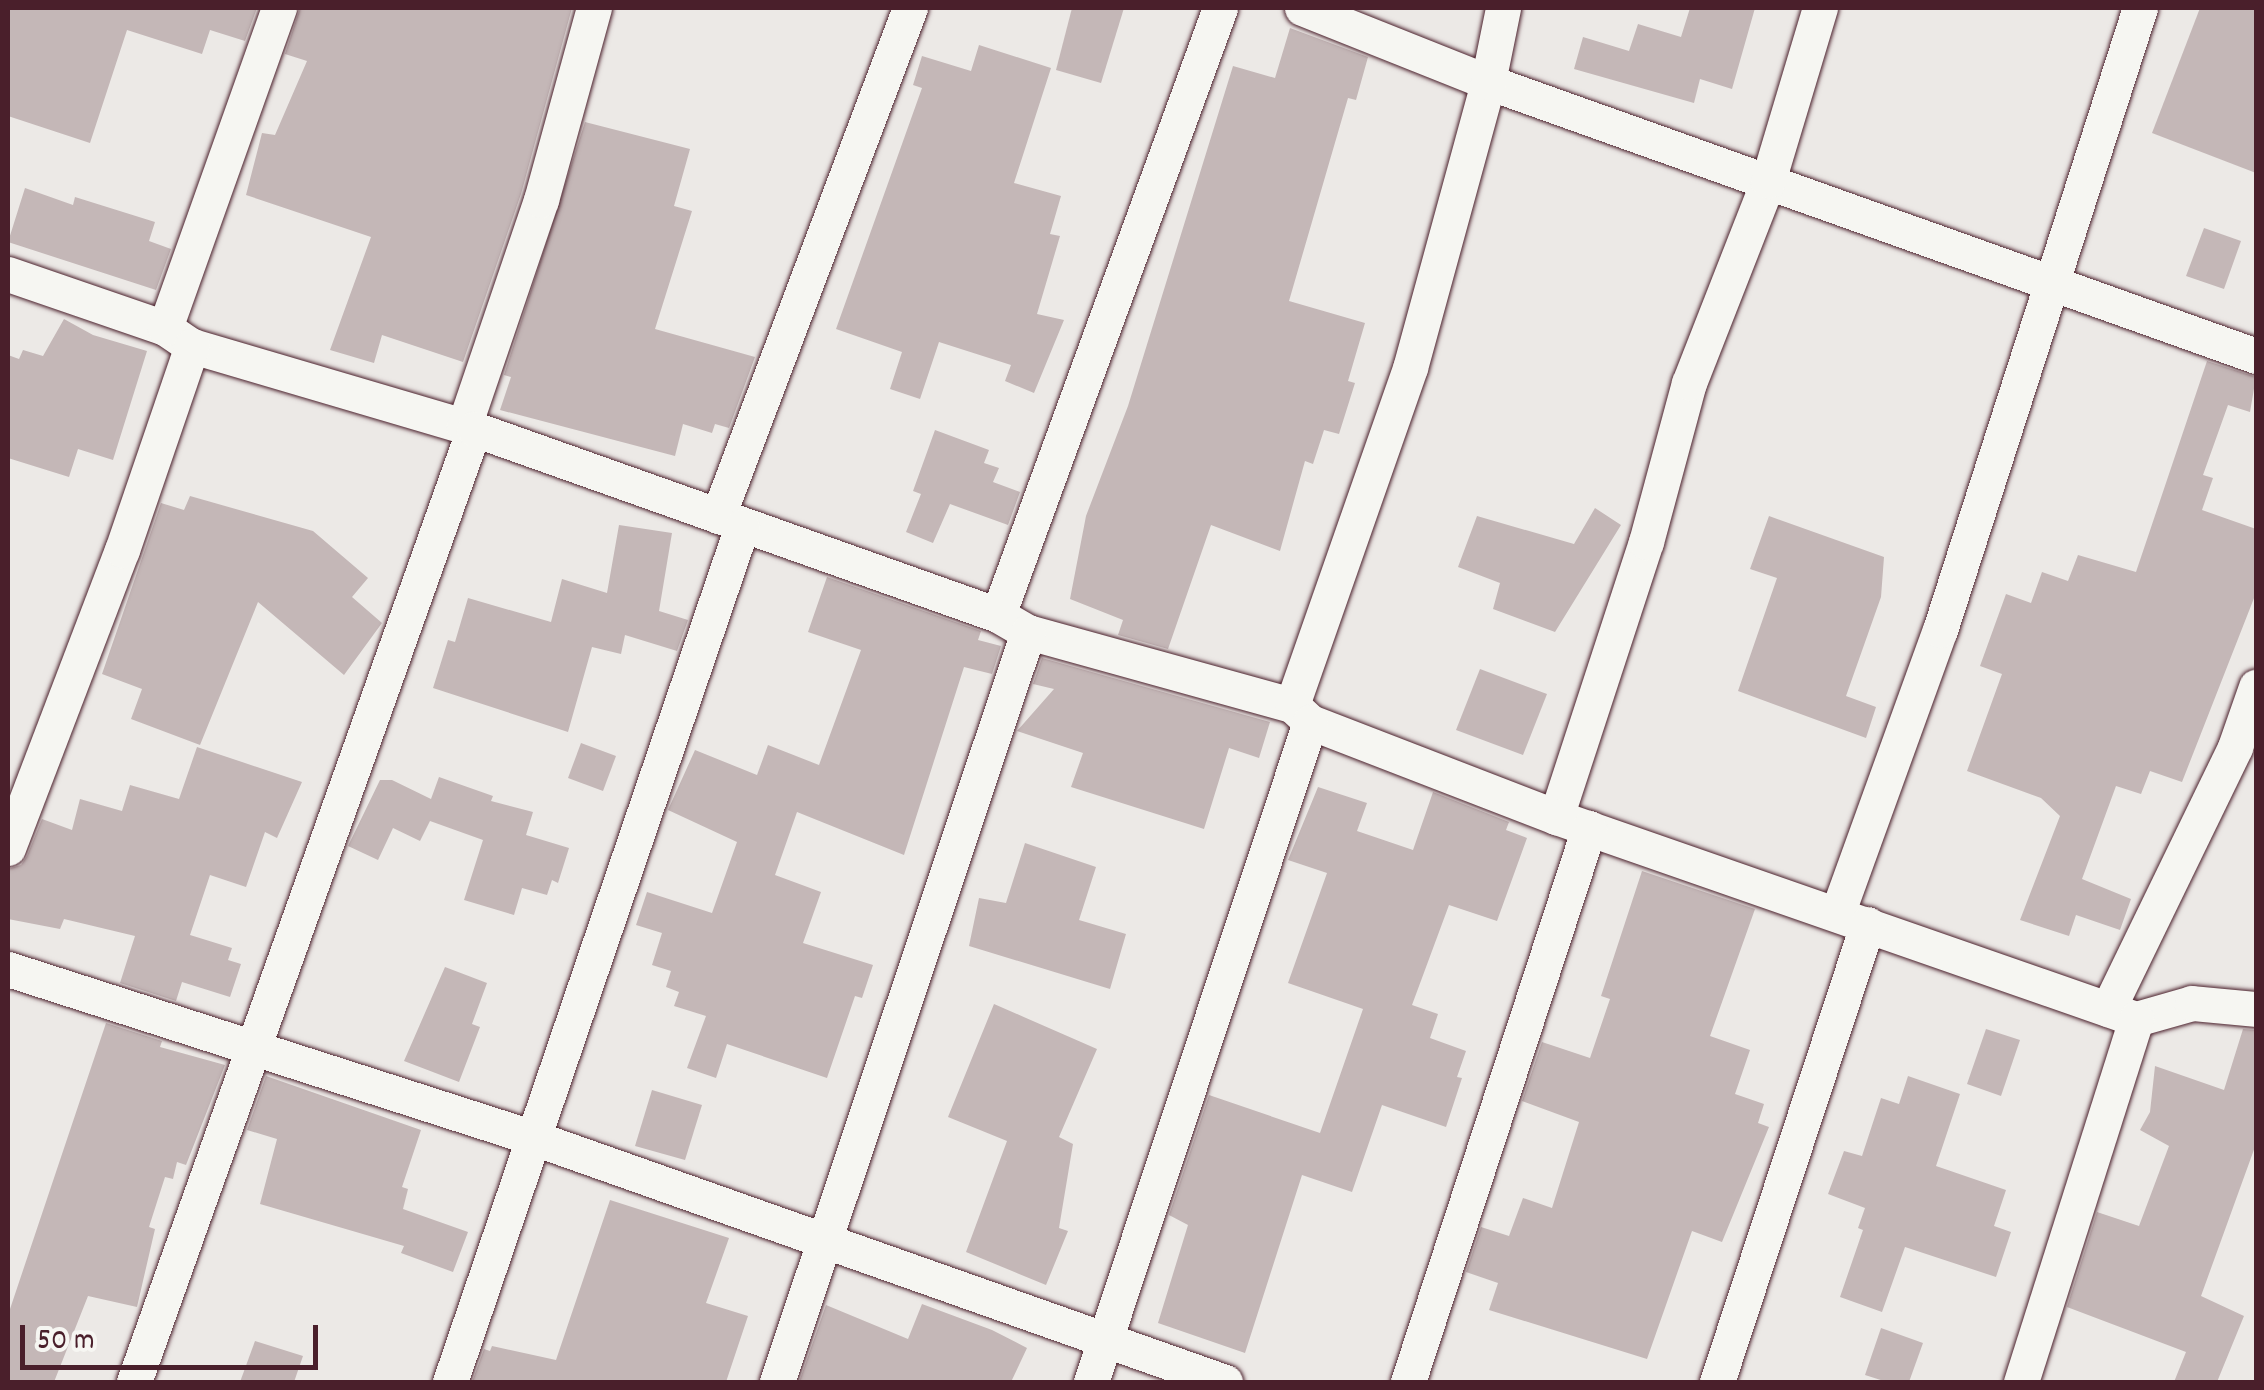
<!DOCTYPE html>
<html>
<head>
<meta charset="utf-8">
<style>
  body { margin:0 }
  #map { position:relative; width:2264px; height:1390px; overflow:hidden; background:#ece9e6; font-family:Dekko,sans-serif }
  div>[style] { position:absolute }
  .building>* { inset:0; background:#c4b7b7 }
  .roads { filter:drop-shadow(0 0 2px #4a1f2b) drop-shadow(0 0 2px #4a1f2b) }
  .street>* { height:35px; margin:-17.5px; padding:0 17.5px; transform-origin:17.5px; border-radius:17.5px; background:#f6f6f2 }
  span { translate:-50% -50%; white-space:nowrap; text-align:center; line-height:1.15; -webkit-text-stroke:8px #f6f6f2; paint-order:stroke }
  .frame { position:absolute; inset:0; border:10px solid #4a1f2b; pointer-events:none }
  .scale { position:absolute; left:20px; top:1325px; width:298px; height:45px; box-sizing:border-box; border:5px solid #4a1f2b; border-top:0; padding-left:12px; font-size:30px; line-height:35px; white-space:nowrap; color:#4a1f2b; -webkit-text-stroke:8px #f6f6f2; paint-order:stroke }
</style>
</head>
<body>
<div id="map">
  <div class="building">
    <i style="clip-path:polygon(8px 8px,257px 8px,245px 41px,210px 30px,202px 54px,127px 30px,90px 143px,8px 116px)"></i>
    <i style="clip-path:polygon(300px 8px,572px 8px,521px 194px,463px 362px,382px 335px,374px 363px,330px 350px,371px 237px,246px 195px,262px 133px,275px 135px,307px 61px,285px 54px)"></i>
    <i style="clip-path:polygon(1072px 8px,1124px 8px,1101px 83px,1056px 70px)"></i>
    <i style="clip-path:polygon(1690px 8px,1755px 8px,1732px 89px,1700px 79px,1694px 103px,1574px 69px,1583px 37px,1629px 51px,1638px 24px,1681px 37px)"></i>
    <i style="clip-path:polygon(2200px 8px,2256px 8px,2256px 173px,2152px 133px)"></i>
    <i style="clip-path:polygon(1290px 28px,1368px 57px,1356px 100px,1348px 98px,1289px 301px,1365px 323px,1348px 381px,1355px 383px,1339px 434px,1324px 430px,1313px 464px,1305px 461px,1280px 551px,1211px 525px,1168px 649px,1118px 635px,1123px 620px,1070px 599px,1086px 516px,1128px 406px,1233px 66px,1275px 78px)"></i>
    <i style="clip-path:polygon(979px 45px,1051px 68px,1014px 183px,1061px 196px,1050px 234px,1060px 236px,1037px 314px,1064px 320px,1034px 393px,1005px 381px,1011px 365px,939px 342px,920px 399px,890px 389px,902px 352px,836px 329px,922px 88px,913px 85px,922px 56px,971px 71px)"></i>
    <i style="clip-path:polygon(585px 122px,690px 149px,674px 206px,692px 211px,655px 329px,755px 357px,729px 428px,715px 424px,712px 433px,683px 424px,675px 456px,500px 410px,511px 377px,504px 375px)"></i>
    <i style="clip-path:polygon(25px 188px,73px 205px,75px 197px,155px 222px,149px 241px,171px 249px,156px 290px,8px 242px)"></i>
    <i style="clip-path:polygon(2204px 228px,2241px 241px,2224px 289px,2186px 276px)"></i>
    <i style="clip-path:polygon(64px 319px,93px 335px,147px 351px,113px 460px,78px 449px,69px 477px,8px 458px,8px 355px,19px 359px,23px 350px,43px 356px)"></i>
    <i style="clip-path:polygon(2207px 361px,2256px 377px,2250px 412px,2228px 405px,2203px 475px,2213px 478px,2202px 510px,2256px 529px,2256px 593px,2182px 782px,2150px 771px,2141px 794px,2116px 786px,2082px 879px,2131px 899px,2120px 930px,2076px 915px,2069px 936px,2020px 920px,2060px 816px,2041px 798px,1967px 771px,2002px 674px,1980px 666px,2006px 594px,2031px 603px,2042px 572px,2068px 581px,2078px 555px,2136px 572px)"></i>
    <i style="clip-path:polygon(935px 430px,989px 450px,984px 463px,999px 468px,993px 482px,1020px 492px,1008px 525px,950px 504px,933px 543px,906px 532px,921px 494px,913px 491px)"></i>
    <i style="clip-path:polygon(190px 496px,313px 531px,368px 578px,352px 597px,382px 623px,344px 675px,258px 602px,200px 745px,131px 719px,142px 689px,102px 674px,161px 503px,184px 510px)"></i>
    <i style="clip-path:polygon(1595px 508px,1621px 525px,1555px 632px,1493px 609px,1500px 583px,1458px 567px,1477px 516px,1574px 544px)"></i>
    <i style="clip-path:polygon(1769px 516px,1884px 557px,1881px 597px,1846px 696px,1876px 707px,1866px 738px,1738px 691px,1777px 578px,1750px 569px)"></i>
    <i style="clip-path:polygon(619px 525px,672px 533px,659px 611px,688px 620px,677px 651px,625px 635px,621px 654px,592px 647px,568px 732px,433px 688px,448px 640px,455px 642px,468px 598px,551px 622px,562px 579px,607px 593px)"></i>
    <i style="clip-path:polygon(827px 577px,981px 631px,978px 640px,1001px 646px,992px 674px,964px 667px,904px 855px,797px 812px,775px 875px,821px 892px,803px 943px,873px 965px,862px 998px,855px 996px,827px 1078px,727px 1044px,716px 1078px,687px 1068px,706px 1016px,674px 1006px,679px 992px,666px 987px,671px 971px,652px 965px,662px 933px,636px 925px,647px 892px,712px 913px,737px 842px,668px 810px,695px 750px,757px 775px,768px 745px,819px 765px,861px 650px,808px 632px)"></i>
    <i style="clip-path:polygon(1042px 658px,1270px 722px,1259px 758px,1229px 748px,1204px 829px,1071px 787px,1083px 753px,1017px 731px,1054px 689px,1033px 684px)"></i>
    <i style="clip-path:polygon(1480px 669px,1547px 694px,1523px 755px,1456px 730px)"></i>
    <i style="clip-path:polygon(581px 743px,616px 756px,603px 791px,568px 778px)"></i>
    <i style="clip-path:polygon(197px 747px,302px 782px,277px 838px,265px 832px,246px 887px,210px 875px,190px 935px,232px 948px,228px 960px,241px 964px,230px 997px,182px 982px,176px 1001px,120px 983px,135px 936px,64px 919px,60px 929px,8px 919px,8px 869px,21px 865px,27px 856px,42px 819px,72px 830px,80px 799px,122px 811px,130px 785px,179px 799px)"></i>
    <i style="clip-path:polygon(439px 777px,493px 796px,491px 801px,533px 812px,526px 835px,569px 848px,558px 883px,552px 880px,547px 895px,522px 888px,514px 915px,464px 900px,483px 840px,430px 821px,420px 841px,393px 828px,378px 860px,348px 846px,380px 780px,392px 780px,431px 799px)"></i>
    <i style="clip-path:polygon(1318px 787px,1367px 803px,1357px 831px,1413px 850px,1433px 792px,1509px 822px,1506px 830px,1527px 838px,1497px 921px,1449px 905px,1412px 1005px,1438px 1014px,1430px 1038px,1466px 1051px,1457px 1077px,1462px 1078px,1446px 1127px,1382px 1105px,1352px 1192px,1302px 1175px,1245px 1353px,1158px 1323px,1188px 1225px,1169px 1215px,1209px 1095px,1320px 1133px,1363px 1009px,1288px 983px,1327px 873px,1288px 860px)"></i>
    <i style="clip-path:polygon(1025px 843px,1096px 867px,1079px 920px,1126px 934px,1110px 989px,969px 946px,979px 898px,1006px 903px)"></i>
    <i style="clip-path:polygon(1642px 871px,1755px 909px,1710px 1036px,1750px 1050px,1735px 1094px,1764px 1104px,1758px 1123px,1769px 1127px,1722px 1242px,1692px 1231px,1647px 1359px,1489px 1310px,1498px 1283px,1466px 1272px,1481px 1227px,1509px 1236px,1523px 1198px,1552px 1208px,1579px 1122px,1522px 1101px,1542px 1042px,1590px 1058px,1610px 999px,1601px 996px)"></i>
    <i style="clip-path:polygon(445px 967px,487px 983px,472px 1024px,480px 1027px,459px 1082px,404px 1061px)"></i>
    <i style="clip-path:polygon(994px 1004px,1097px 1049px,1059px 1137px,1073px 1144px,1059px 1228px,1068px 1231px,1046px 1285px,966px 1252px,1007px 1141px,948px 1117px)"></i>
    <i style="clip-path:polygon(106px 1023px,162px 1041px,160px 1047px,225px 1065px,186px 1165px,177px 1162px,173px 1179px,165px 1177px,149px 1227px,155px 1229px,137px 1307px,88px 1296px,54px 1382px,8px 1382px,8px 1315px)"></i>
    <i style="clip-path:polygon(1986px 1029px,2020px 1040px,2001px 1096px,1967px 1084px)"></i>
    <i style="clip-path:polygon(2243px 1029px,2256px 1030px,2256px 1144px,2201px 1296px,2244px 1316px,2217px 1382px,2174px 1382px,2186px 1352px,2067px 1307px,2097px 1212px,2139px 1226px,2169px 1146px,2140px 1130px,2150px 1112px,2155px 1066px,2224px 1090px)"></i>
    <i style="clip-path:polygon(266px 1076px,421px 1130px,402px 1187px,408px 1189px,403px 1209px,468px 1232px,453px 1272px,401px 1253px,404px 1246px,260px 1204px,277px 1139px,247px 1130px)"></i>
    <i style="clip-path:polygon(1908px 1076px,1960px 1094px,1936px 1166px,2006px 1190px,1994px 1226px,2011px 1232px,1996px 1277px,1905px 1247px,1882px 1312px,1840px 1297px,1863px 1230px,1858px 1228px,1865px 1208px,1828px 1194px,1844px 1151px,1862px 1156px,1881px 1098px,1899px 1104px)"></i>
    <i style="clip-path:polygon(652px 1090px,702px 1105px,685px 1160px,635px 1146px)"></i>
    <i style="clip-path:polygon(610px 1200px,729px 1238px,706px 1303px,748px 1316px,726px 1382px,472px 1382px,484px 1349px,490px 1351px,492px 1346px,556px 1360px)"></i>
    <i style="clip-path:polygon(922px 1304px,992px 1330px,1027px 1348px,1011px 1382px,799px 1382px,826px 1305px,908px 1339px)"></i>
    <i style="clip-path:polygon(1881px 1328px,1923px 1343px,1909px 1382px,1887px 1382px,1865px 1375px)"></i>
    <i style="clip-path:polygon(255px 1341px,303px 1356px,294px 1382px,240px 1382px)"></i>
  </div>
  <div class="roads">
    <div class="street">
      <i style="left:1302px;top:8px;width:200px;rotate:21.7deg"></i>
      <i style="left:1488px;top:82px;width:815px;rotate:19.63deg"></i>
      <i style="left:8px;top:274px;width:166px;rotate:19deg"></i>
      <i style="left:165px;top:328px;width:32px;rotate:34deg"></i>
      <i style="left:192px;top:346px;width:294px;rotate:16.4deg"></i>
      <i style="left:165px;top:328px;width:340px;rotate:-70.4deg"></i>
      <i style="left:464px;top:426px;width:239px;rotate:-71.2deg"></i>
      <i style="left:541px;top:200px;width:199px;rotate:-74.6deg"></i>
      <i style="left:718px;top:516px;width:543px;rotate:-69.3deg"></i>
      <i style="left:998px;top:615px;width:646px;rotate:-69.91deg"></i>
      <i style="left:1292px;top:705px;width:357px;rotate:-70.7deg"></i>
      <i style="left:1410px;top:368px;width:296px;rotate:-74.7deg"></i>
      <i style="left:1488px;top:82px;width:76px;rotate:-78.5deg"></i>
      <i style="left:1556px;top:817px;width:289px;rotate:-71.9deg"></i>
      <i style="left:1646px;top:542px;width:165px;rotate:-74.9deg"></i>
      <i style="left:1689px;top:383px;width:217px;rotate:-68.6deg"></i>
      <i style="left:1768px;top:181px;width:181px;rotate:-73.3deg"></i>
      <i style="left:8px;top:848px;width:319px;rotate:-69.1deg"></i>
      <i style="left:122px;top:550px;width:216px;rotate:-71.1deg"></i>
      <i style="left:1837px;top:914px;width:302px;rotate:-70.1deg"></i>
      <i style="left:1940px;top:630px;width:653px;rotate:-72.18deg"></i>
      <i style="left:8px;top:969px;width:552px;rotate:17.81deg"></i>
      <i style="left:534px;top:1138px;width:733px;rotate:19.45deg"></i>
      <i style="left:2108px;top:1009px;width:291px;rotate:-64.1deg"></i>
      <i style="left:2235px;top:747px;width:64px;rotate:-70.7deg"></i>
      <i style="left:134px;top:1382px;width:1012px;rotate:-70.37deg"></i>
      <i style="left:474px;top:429px;width:556px;rotate:19.54deg"></i>
      <i style="left:998px;top:615px;width:34px;rotate:30deg"></i>
      <i style="left:1028px;top:632px;width:274px;rotate:15.5deg"></i>
      <i style="left:1292px;top:705px;width:25px;rotate:43deg"></i>
      <i style="left:1310px;top:722px;width:264px;rotate:21.1deg"></i>
      <i style="left:1556px;top:817px;width:614px;rotate:19.2deg"></i>
      <i style="left:2136px;top:1019px;width:58px;rotate:-15.9deg"></i>
      <i style="left:2192px;top:1003px;width:64px;rotate:5.4deg"></i>
      <i style="left:450px;top:1382px;width:904px;rotate:-71.16deg"></i>
      <i style="left:777px;top:1382px;width:791px;rotate:-71.5deg"></i>
      <i style="left:1091px;top:1382px;width:695px;rotate:-71.64deg"></i>
      <i style="left:1408px;top:1382px;width:583px;rotate:-71.91deg"></i>
      <i style="left:1717px;top:1382px;width:482px;rotate:-71.8deg"></i>
      <i style="left:2021px;top:1382px;width:381px;rotate:-72.4deg"></i>
    </div>
  </div>
  <div class="frame"></div>
  <div class="scale">50 m</div>
</div>
</body>
</html>
